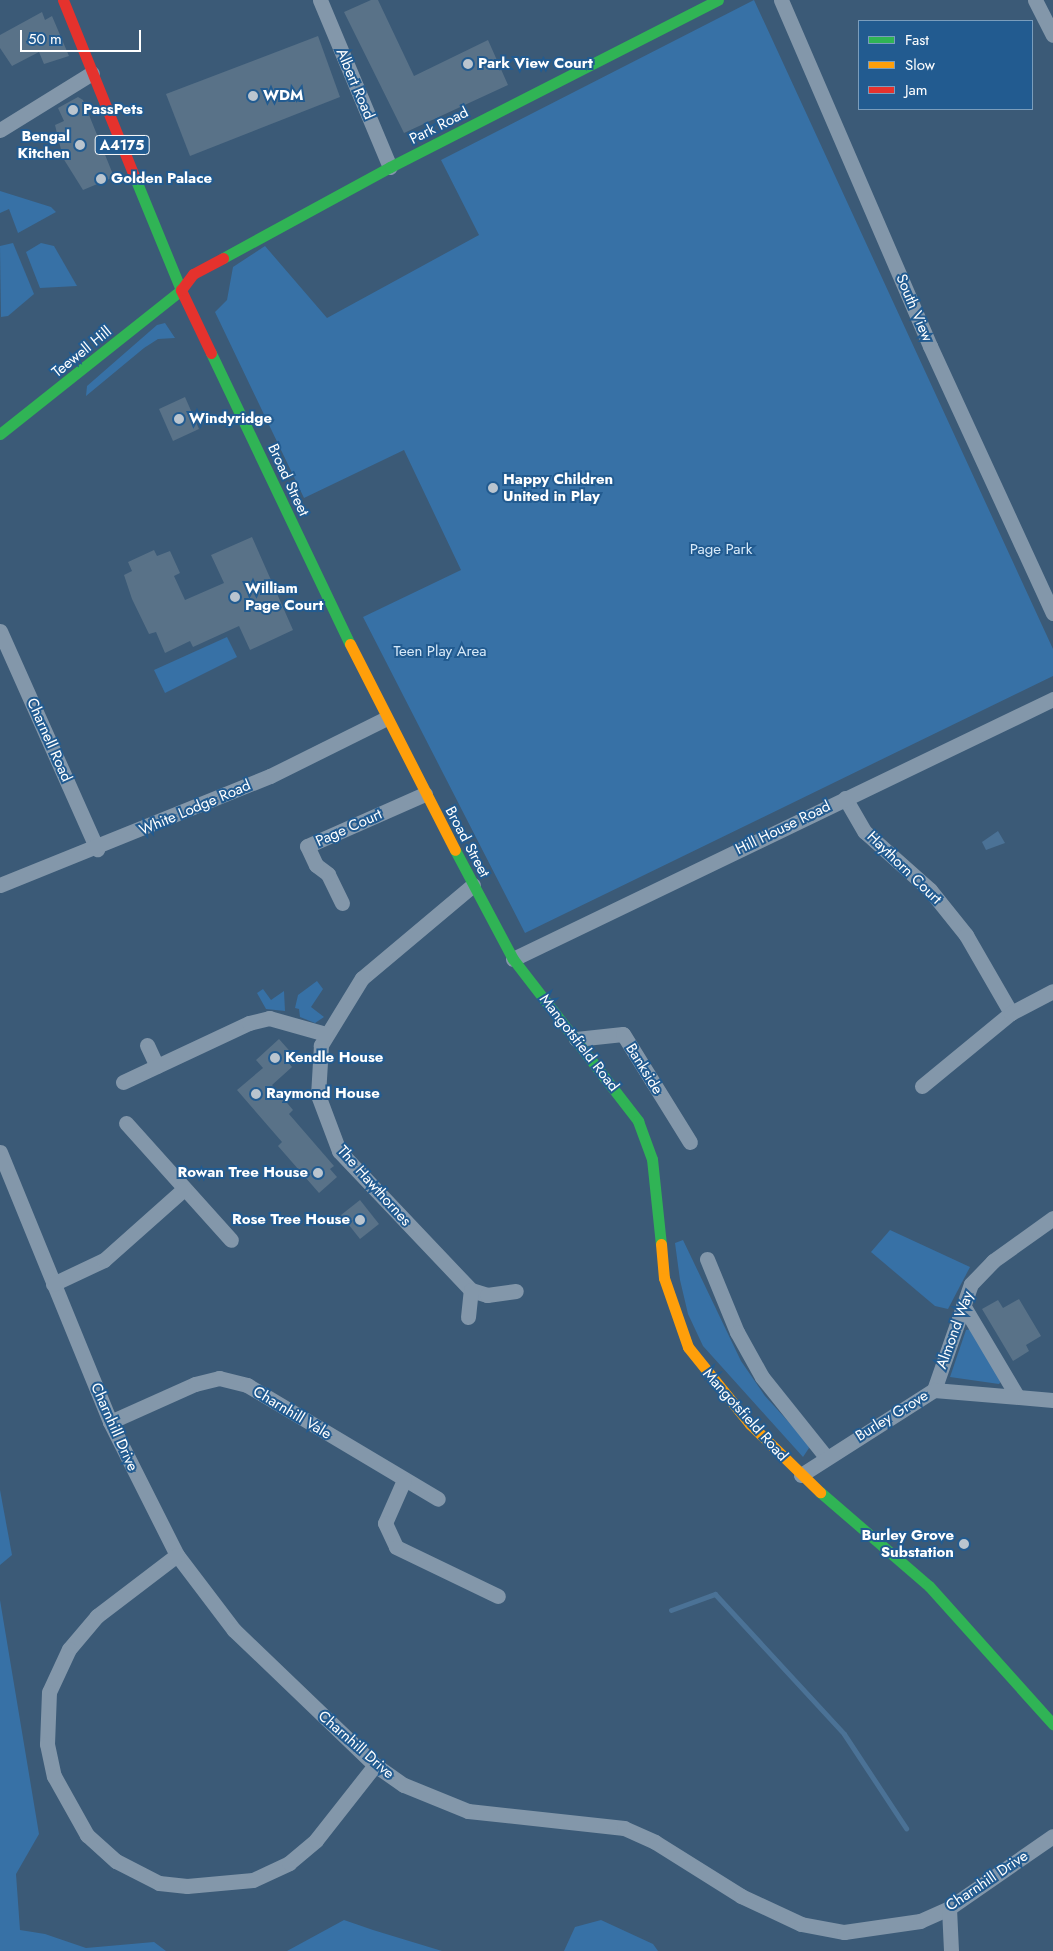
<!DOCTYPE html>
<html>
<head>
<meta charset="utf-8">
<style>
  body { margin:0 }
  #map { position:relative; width:1053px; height:1951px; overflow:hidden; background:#3b5a77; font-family:Jost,sans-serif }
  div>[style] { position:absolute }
  .green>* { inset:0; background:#3771a6 }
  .water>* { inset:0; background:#4b7296 }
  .stream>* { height:5px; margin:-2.5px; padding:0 2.5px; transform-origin:2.5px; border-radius:2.5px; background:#4b7296 }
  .building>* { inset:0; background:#597288 }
  .street>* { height:15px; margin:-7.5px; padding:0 7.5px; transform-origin:7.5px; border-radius:7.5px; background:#8397aa }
  .fast>* { height:11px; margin:-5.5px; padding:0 5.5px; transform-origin:5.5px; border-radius:5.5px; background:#30b455 }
  .slow>* { height:11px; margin:-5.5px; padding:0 5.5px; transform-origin:5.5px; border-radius:5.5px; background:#ff9f0a }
  .jam>* { height:11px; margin:-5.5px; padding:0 5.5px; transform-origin:5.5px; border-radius:5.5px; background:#e5322d }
  .dots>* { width:14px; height:14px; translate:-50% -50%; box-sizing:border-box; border:2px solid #225b90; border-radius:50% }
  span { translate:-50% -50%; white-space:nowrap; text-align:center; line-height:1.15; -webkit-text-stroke:4px #225b90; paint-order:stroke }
  .shield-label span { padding:1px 4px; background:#225b90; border:1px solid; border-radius:4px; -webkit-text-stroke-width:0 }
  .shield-label { font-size:14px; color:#fff; font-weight:700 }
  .poi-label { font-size:15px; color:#fff; font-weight:700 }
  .left { translate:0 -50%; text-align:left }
  .right { translate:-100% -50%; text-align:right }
  .street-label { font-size:15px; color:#fff }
  .park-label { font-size:15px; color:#d8eaf9 }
  .legend { position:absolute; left:858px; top:20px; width:175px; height:90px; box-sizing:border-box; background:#225b90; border:1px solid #7a9dbc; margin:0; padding:6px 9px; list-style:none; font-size:15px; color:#fff }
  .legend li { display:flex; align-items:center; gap:10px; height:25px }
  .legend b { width:25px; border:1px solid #7a9dbc }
  .scale { position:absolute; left:20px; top:30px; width:121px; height:22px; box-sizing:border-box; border:2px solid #fff; border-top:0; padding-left:6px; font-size:15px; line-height:18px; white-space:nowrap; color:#fff; -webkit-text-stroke:4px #225b90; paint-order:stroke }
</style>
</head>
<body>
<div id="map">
  <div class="green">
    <i style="clip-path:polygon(754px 0,1053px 649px,1053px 676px,525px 933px,363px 617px,461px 570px,404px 450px,304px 498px,215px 312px,227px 300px,233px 267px,265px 246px,327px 318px,479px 235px,441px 160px)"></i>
    <i style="clip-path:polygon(0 191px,51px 207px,56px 212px,18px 233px,9px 209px,0 213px)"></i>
    <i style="clip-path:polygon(13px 243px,34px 294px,8px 316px,1px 317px,0 246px)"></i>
    <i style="clip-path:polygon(41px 243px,54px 246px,77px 286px,40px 288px,26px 252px)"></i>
    <i style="clip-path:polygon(165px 323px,175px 338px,158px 339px,144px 348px,86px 396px,87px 386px,157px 325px)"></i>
    <i style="clip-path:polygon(227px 637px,237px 657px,165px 693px,154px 670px)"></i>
    <i style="clip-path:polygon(317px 981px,323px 989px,311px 1007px,324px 1017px,315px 1023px,300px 1017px,299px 1009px,295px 1008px,298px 995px)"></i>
    <i style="clip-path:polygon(263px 989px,271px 1000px,284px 991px,285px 1011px,266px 1009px,257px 993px)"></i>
    <i style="clip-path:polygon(890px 1230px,970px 1267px,948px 1309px,935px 1306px,871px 1252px)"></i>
    <i style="clip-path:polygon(683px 1240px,741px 1361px,765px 1396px,807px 1442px,809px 1448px,803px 1457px,703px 1346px,688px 1314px,680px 1280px,675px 1243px)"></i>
    <i style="clip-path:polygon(972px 1329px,1002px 1380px,999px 1384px,950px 1377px,966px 1330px)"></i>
    <i style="clip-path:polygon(0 1490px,12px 1555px,0 1565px)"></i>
    <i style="clip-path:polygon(0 1600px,39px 1834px,16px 1874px,20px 1930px,45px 1934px,86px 1948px,154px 1942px,166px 1951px,0 1951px)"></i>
    <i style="clip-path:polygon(344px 1920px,373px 1930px,442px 1951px,287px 1951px)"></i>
    <i style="clip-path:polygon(601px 1920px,653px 1944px,658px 1951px,564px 1951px,575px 1927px)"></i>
  </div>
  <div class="water">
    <i style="clip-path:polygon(998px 831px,1005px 843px,986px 850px,982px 842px)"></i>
  </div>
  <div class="stream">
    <i style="left:671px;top:1610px;width:47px;rotate:-20deg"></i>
    <i style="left:715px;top:1594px;width:190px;rotate:47.3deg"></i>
    <i style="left:844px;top:1734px;width:113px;rotate:56.6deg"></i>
  </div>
  <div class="building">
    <i style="clip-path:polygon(371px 0,378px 0,414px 76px,488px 40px,508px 85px,404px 133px,344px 12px)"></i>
    <i style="clip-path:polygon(42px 12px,45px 20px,52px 16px,69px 56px,44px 64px,39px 52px,12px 66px,0 48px,0 35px)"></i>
    <i style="clip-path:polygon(318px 36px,340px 97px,190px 156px,166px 94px)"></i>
    <i style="clip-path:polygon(78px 97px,83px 100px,114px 177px,83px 190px,63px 158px,55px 125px,64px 121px,58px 108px)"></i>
    <i style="clip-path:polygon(185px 397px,199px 429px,173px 441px,159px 409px)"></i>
    <i style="clip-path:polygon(252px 537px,293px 630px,250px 650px,239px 626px,193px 647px,190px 641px,165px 653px,156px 632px,149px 634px,132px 599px,124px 575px,132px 571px,128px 562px,154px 550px,157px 556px,170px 551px,180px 573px,174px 576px,185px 600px,224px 583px,211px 555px)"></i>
    <i style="clip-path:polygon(279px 1039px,295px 1057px,288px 1062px,292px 1067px,272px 1085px,293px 1110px,289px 1114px,334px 1166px,330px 1169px,337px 1177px,319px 1193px,278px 1146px,282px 1142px,237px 1090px,263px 1068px,256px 1060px)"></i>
    <i style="clip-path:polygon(360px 1200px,379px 1224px,360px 1239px,341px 1215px)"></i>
    <i style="clip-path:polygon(1019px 1299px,1041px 1336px,1026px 1345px,1029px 1351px,1013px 1361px,982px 1309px,998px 1300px,1003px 1308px)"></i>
  </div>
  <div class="street">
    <i style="left:320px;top:0;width:181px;rotate:67.3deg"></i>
    <i style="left:781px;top:0;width:377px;rotate:66.7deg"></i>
    <i style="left:930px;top:346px;width:294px;rotate:65.3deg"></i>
    <i style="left:1035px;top:0;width:39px;rotate:63deg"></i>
    <i style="left:0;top:130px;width:108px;rotate:-31.8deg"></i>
    <i style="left:0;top:631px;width:239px;rotate:66deg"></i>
    <i style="left:845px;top:798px;width:39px;rotate:60deg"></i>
    <i style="left:865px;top:832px;width:87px;rotate:41.7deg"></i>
    <i style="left:930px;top:890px;width:58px;rotate:51.3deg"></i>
    <i style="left:966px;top:935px;width:90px;rotate:60deg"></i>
    <i style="left:0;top:885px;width:291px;rotate:-22deg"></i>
    <i style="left:270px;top:776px;width:128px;rotate:-26.4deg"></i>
    <i style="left:473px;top:885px;width:145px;rotate:140deg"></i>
    <i style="left:362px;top:978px;width:79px;rotate:121.5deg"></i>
    <i style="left:321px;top:1045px;width:50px;rotate:93.4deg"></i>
    <i style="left:318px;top:1095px;width:60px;rotate:69.4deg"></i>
    <i style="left:339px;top:1151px;width:192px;rotate:46.5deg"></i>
    <i style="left:471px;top:1290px;width:17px;rotate:17deg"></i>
    <i style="left:487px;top:1295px;width:29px;rotate:-8deg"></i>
    <i style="left:342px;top:903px;width:32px;rotate:-116deg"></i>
    <i style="left:328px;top:874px;width:15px;rotate:-143deg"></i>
    <i style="left:316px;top:865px;width:21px;rotate:-115deg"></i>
    <i style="left:307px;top:846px;width:129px;rotate:-23.8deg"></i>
    <i style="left:513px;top:959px;width:599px;rotate:-25.71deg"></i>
    <i style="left:576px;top:1039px;width:47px;rotate:-6.1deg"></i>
    <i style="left:623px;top:1034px;width:127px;rotate:58.2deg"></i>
    <i style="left:147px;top:1045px;width:23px;rotate:65deg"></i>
    <i style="left:123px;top:1082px;width:139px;rotate:-25.1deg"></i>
    <i style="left:249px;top:1023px;width:21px;rotate:-14deg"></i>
    <i style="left:269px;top:1018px;width:59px;rotate:15.7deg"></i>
    <i style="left:922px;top:1086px;width:115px;rotate:-39.4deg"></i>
    <i style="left:1011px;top:1013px;width:47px;rotate:-27.6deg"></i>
    <i style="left:126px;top:1123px;width:157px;rotate:48.1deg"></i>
    <i style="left:0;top:1152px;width:292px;rotate:67.8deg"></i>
    <i style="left:110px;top:1422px;width:149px;rotate:63.3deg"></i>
    <i style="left:177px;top:1555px;width:94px;rotate:52.8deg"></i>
    <i style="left:234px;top:1630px;width:195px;rotate:43.8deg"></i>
    <i style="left:375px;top:1765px;width:35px;rotate:35deg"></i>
    <i style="left:404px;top:1785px;width:69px;rotate:22.1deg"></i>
    <i style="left:468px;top:1811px;width:157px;rotate:6.2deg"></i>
    <i style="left:624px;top:1828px;width:34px;rotate:24deg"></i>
    <i style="left:655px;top:1842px;width:102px;rotate:32.1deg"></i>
    <i style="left:741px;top:1896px;width:66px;rotate:25deg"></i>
    <i style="left:801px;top:1924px;width:44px;rotate:10.5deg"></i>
    <i style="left:844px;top:1932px;width:77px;rotate:-8.2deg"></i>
    <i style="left:920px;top:1921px;width:32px;rotate:-24deg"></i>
    <i style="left:949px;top:1908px;width:126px;rotate:-34.7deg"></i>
    <i style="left:707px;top:1259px;width:79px;rotate:67.7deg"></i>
    <i style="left:737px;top:1332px;width:51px;rotate:60.9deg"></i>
    <i style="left:762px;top:1377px;width:102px;rotate:51.3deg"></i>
    <i style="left:53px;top:1284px;width:56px;rotate:-25.2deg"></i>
    <i style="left:104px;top:1260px;width:107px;rotate:-41.6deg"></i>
    <i style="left:963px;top:1305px;width:106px;rotate:59.3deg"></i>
    <i style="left:468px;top:1317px;width:27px;rotate:-84deg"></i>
    <i style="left:934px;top:1390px;width:112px;rotate:-70.8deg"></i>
    <i style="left:971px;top:1284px;width:32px;rotate:-46deg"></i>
    <i style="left:993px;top:1261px;width:74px;rotate:-35.6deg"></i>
    <i style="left:110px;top:1422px;width:93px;rotate:-24.1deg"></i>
    <i style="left:195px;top:1384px;width:25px;rotate:-14deg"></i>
    <i style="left:219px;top:1378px;width:29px;rotate:14deg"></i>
    <i style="left:247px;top:1385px;width:222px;rotate:30.8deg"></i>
    <i style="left:801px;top:1475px;width:158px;rotate:-32.6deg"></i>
    <i style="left:934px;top:1390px;width:119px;rotate:4.8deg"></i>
    <i style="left:404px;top:1480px;width:47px;rotate:113.8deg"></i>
    <i style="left:385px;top:1523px;width:26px;rotate:65deg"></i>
    <i style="left:396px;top:1547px;width:113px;rotate:25.7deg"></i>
    <i style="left:177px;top:1555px;width:101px;rotate:142.7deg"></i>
    <i style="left:97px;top:1616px;width:43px;rotate:130.3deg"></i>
    <i style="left:69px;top:1649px;width:47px;rotate:114.9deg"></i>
    <i style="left:49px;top:1692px;width:52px;rotate:92.2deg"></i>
    <i style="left:47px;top:1744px;width:33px;rotate:78deg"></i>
    <i style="left:54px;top:1776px;width:68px;rotate:60.8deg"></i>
    <i style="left:87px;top:1835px;width:39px;rotate:42deg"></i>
    <i style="left:116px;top:1861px;width:48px;rotate:27.1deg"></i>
    <i style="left:159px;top:1883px;width:28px;rotate:6deg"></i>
    <i style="left:187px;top:1886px;width:66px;rotate:-5.2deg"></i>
    <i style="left:253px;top:1880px;width:40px;rotate:-25deg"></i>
    <i style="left:289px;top:1863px;width:35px;rotate:-40deg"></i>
    <i style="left:316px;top:1840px;width:95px;rotate:-51.8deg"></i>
    <i style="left:949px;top:1908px;width:43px;rotate:87.3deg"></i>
  </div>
  <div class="fast">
    <i style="left:223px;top:258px;width:190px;rotate:-28.6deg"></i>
    <i style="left:390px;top:167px;width:368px;rotate:-27deg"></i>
    <i style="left:211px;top:353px;width:322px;rotate:64.5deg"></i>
    <i style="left:0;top:434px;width:231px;rotate:-38.5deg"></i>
    <i style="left:181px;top:290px;width:121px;rotate:-112.3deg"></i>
    <i style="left:455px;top:850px;width:123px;rotate:62deg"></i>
    <i style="left:513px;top:959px;width:205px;rotate:52.3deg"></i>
    <i style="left:638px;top:1121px;width:40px;rotate:69.8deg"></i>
    <i style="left:652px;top:1159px;width:85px;rotate:84deg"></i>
    <i style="left:820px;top:1492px;width:144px;rotate:40.8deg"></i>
    <i style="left:929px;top:1586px;width:186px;rotate:48.1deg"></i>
  </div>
  <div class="slow">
    <i style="left:350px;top:644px;width:231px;rotate:63deg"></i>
    <i style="left:661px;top:1244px;width:34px;rotate:85deg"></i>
    <i style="left:664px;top:1278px;width:73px;rotate:70.8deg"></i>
    <i style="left:688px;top:1347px;width:99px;rotate:51.2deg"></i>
    <i style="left:750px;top:1424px;width:98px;rotate:44.2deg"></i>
  </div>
  <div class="jam">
    <i style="left:63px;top:0;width:192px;rotate:68deg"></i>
    <i style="left:211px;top:353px;width:70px;rotate:-115.5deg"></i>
    <i style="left:181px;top:290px;width:20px;rotate:-53deg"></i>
    <i style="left:193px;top:274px;width:34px;rotate:-28deg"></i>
  </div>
  <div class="dots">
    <i style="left:468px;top:64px;background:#bac5cf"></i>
    <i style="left:253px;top:96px;background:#bac5cf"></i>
    <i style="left:73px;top:110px;background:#bac5cf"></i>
    <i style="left:80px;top:145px;background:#bac5cf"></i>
    <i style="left:101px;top:179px;background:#bac5cf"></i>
    <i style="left:179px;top:419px;background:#bac5cf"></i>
    <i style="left:493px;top:488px;background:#bac5cf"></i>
    <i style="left:235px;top:597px;background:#bac5cf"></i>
    <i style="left:275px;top:1058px;background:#bac5cf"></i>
    <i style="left:256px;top:1094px;background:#bac5cf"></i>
    <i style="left:318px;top:1173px;background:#bac5cf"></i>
    <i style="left:360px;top:1220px;background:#bac5cf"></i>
    <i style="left:964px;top:1544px;background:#bac5cf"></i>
  </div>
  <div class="shield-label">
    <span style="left:122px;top:145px">A4175</span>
  </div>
  <div class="poi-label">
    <span class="left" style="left:478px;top:64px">Park View Court</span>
    <span class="left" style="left:263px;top:96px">WDM</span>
    <span class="left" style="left:83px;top:110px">PassPets</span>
    <span class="right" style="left:70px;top:145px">Bengal<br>Kitchen</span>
    <span class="left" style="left:111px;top:179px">Golden Palace</span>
    <span class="left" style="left:189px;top:419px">Windyridge</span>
    <span class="left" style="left:503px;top:488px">Happy Children<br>United in Play</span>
    <span class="left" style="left:245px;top:597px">William<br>Page Court</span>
    <span class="left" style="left:285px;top:1058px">Kendle House</span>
    <span class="left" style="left:266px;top:1094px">Raymond House</span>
    <span class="right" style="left:308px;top:1173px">Rowan Tree House</span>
    <span class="right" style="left:350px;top:1220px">Rose Tree House</span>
    <span class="right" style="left:954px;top:1544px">Burley Grove<br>Substation</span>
  </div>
  <div class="street-label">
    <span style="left:355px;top:84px;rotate:67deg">Albert Road</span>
    <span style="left:439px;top:126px;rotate:-27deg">Park Road</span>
    <span style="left:914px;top:308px;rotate:67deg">South View</span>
    <span style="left:82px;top:352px;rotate:-39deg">Teewell Hill</span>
    <span style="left:288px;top:480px;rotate:65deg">Broad Street</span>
    <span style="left:49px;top:740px;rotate:66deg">Charnell Road</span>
    <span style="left:195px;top:808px;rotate:-23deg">White Lodge Road</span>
    <span style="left:349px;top:828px;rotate:-24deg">Page Court</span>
    <span style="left:783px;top:828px;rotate:-26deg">Hill House Road</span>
    <span style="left:467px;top:842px;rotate:62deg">Broad Street</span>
    <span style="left:904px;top:868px;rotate:44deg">Haythorn Court</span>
    <span style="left:579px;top:1043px;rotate:52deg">Mangotsfield Road</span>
    <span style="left:644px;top:1069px;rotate:58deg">Bankside</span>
    <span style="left:374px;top:1186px;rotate:48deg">The Hawthornes</span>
    <span style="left:955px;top:1330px;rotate:-70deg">Almond Way</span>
    <span style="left:292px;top:1413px;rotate:31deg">Charnhill Vale</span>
    <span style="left:745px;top:1415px;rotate:48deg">Mangotsfield Road</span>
    <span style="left:892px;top:1416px;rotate:-32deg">Burley Grove</span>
    <span style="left:114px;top:1427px;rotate:66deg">Charnhill Drive</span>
    <span style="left:356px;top:1745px;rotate:41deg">Charnhill Drive</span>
    <span style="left:987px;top:1881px;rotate:-34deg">Charnhill Drive</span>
  </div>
  <div class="park-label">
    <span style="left:721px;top:550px">Page Park</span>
    <span style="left:440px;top:652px">Teen Play Area</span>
  </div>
  <ul class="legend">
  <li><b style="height:6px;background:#30b455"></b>Fast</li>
  <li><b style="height:6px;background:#ff9f0a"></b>Slow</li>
  <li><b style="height:6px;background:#e5322d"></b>Jam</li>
  </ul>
  <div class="scale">50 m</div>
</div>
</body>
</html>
